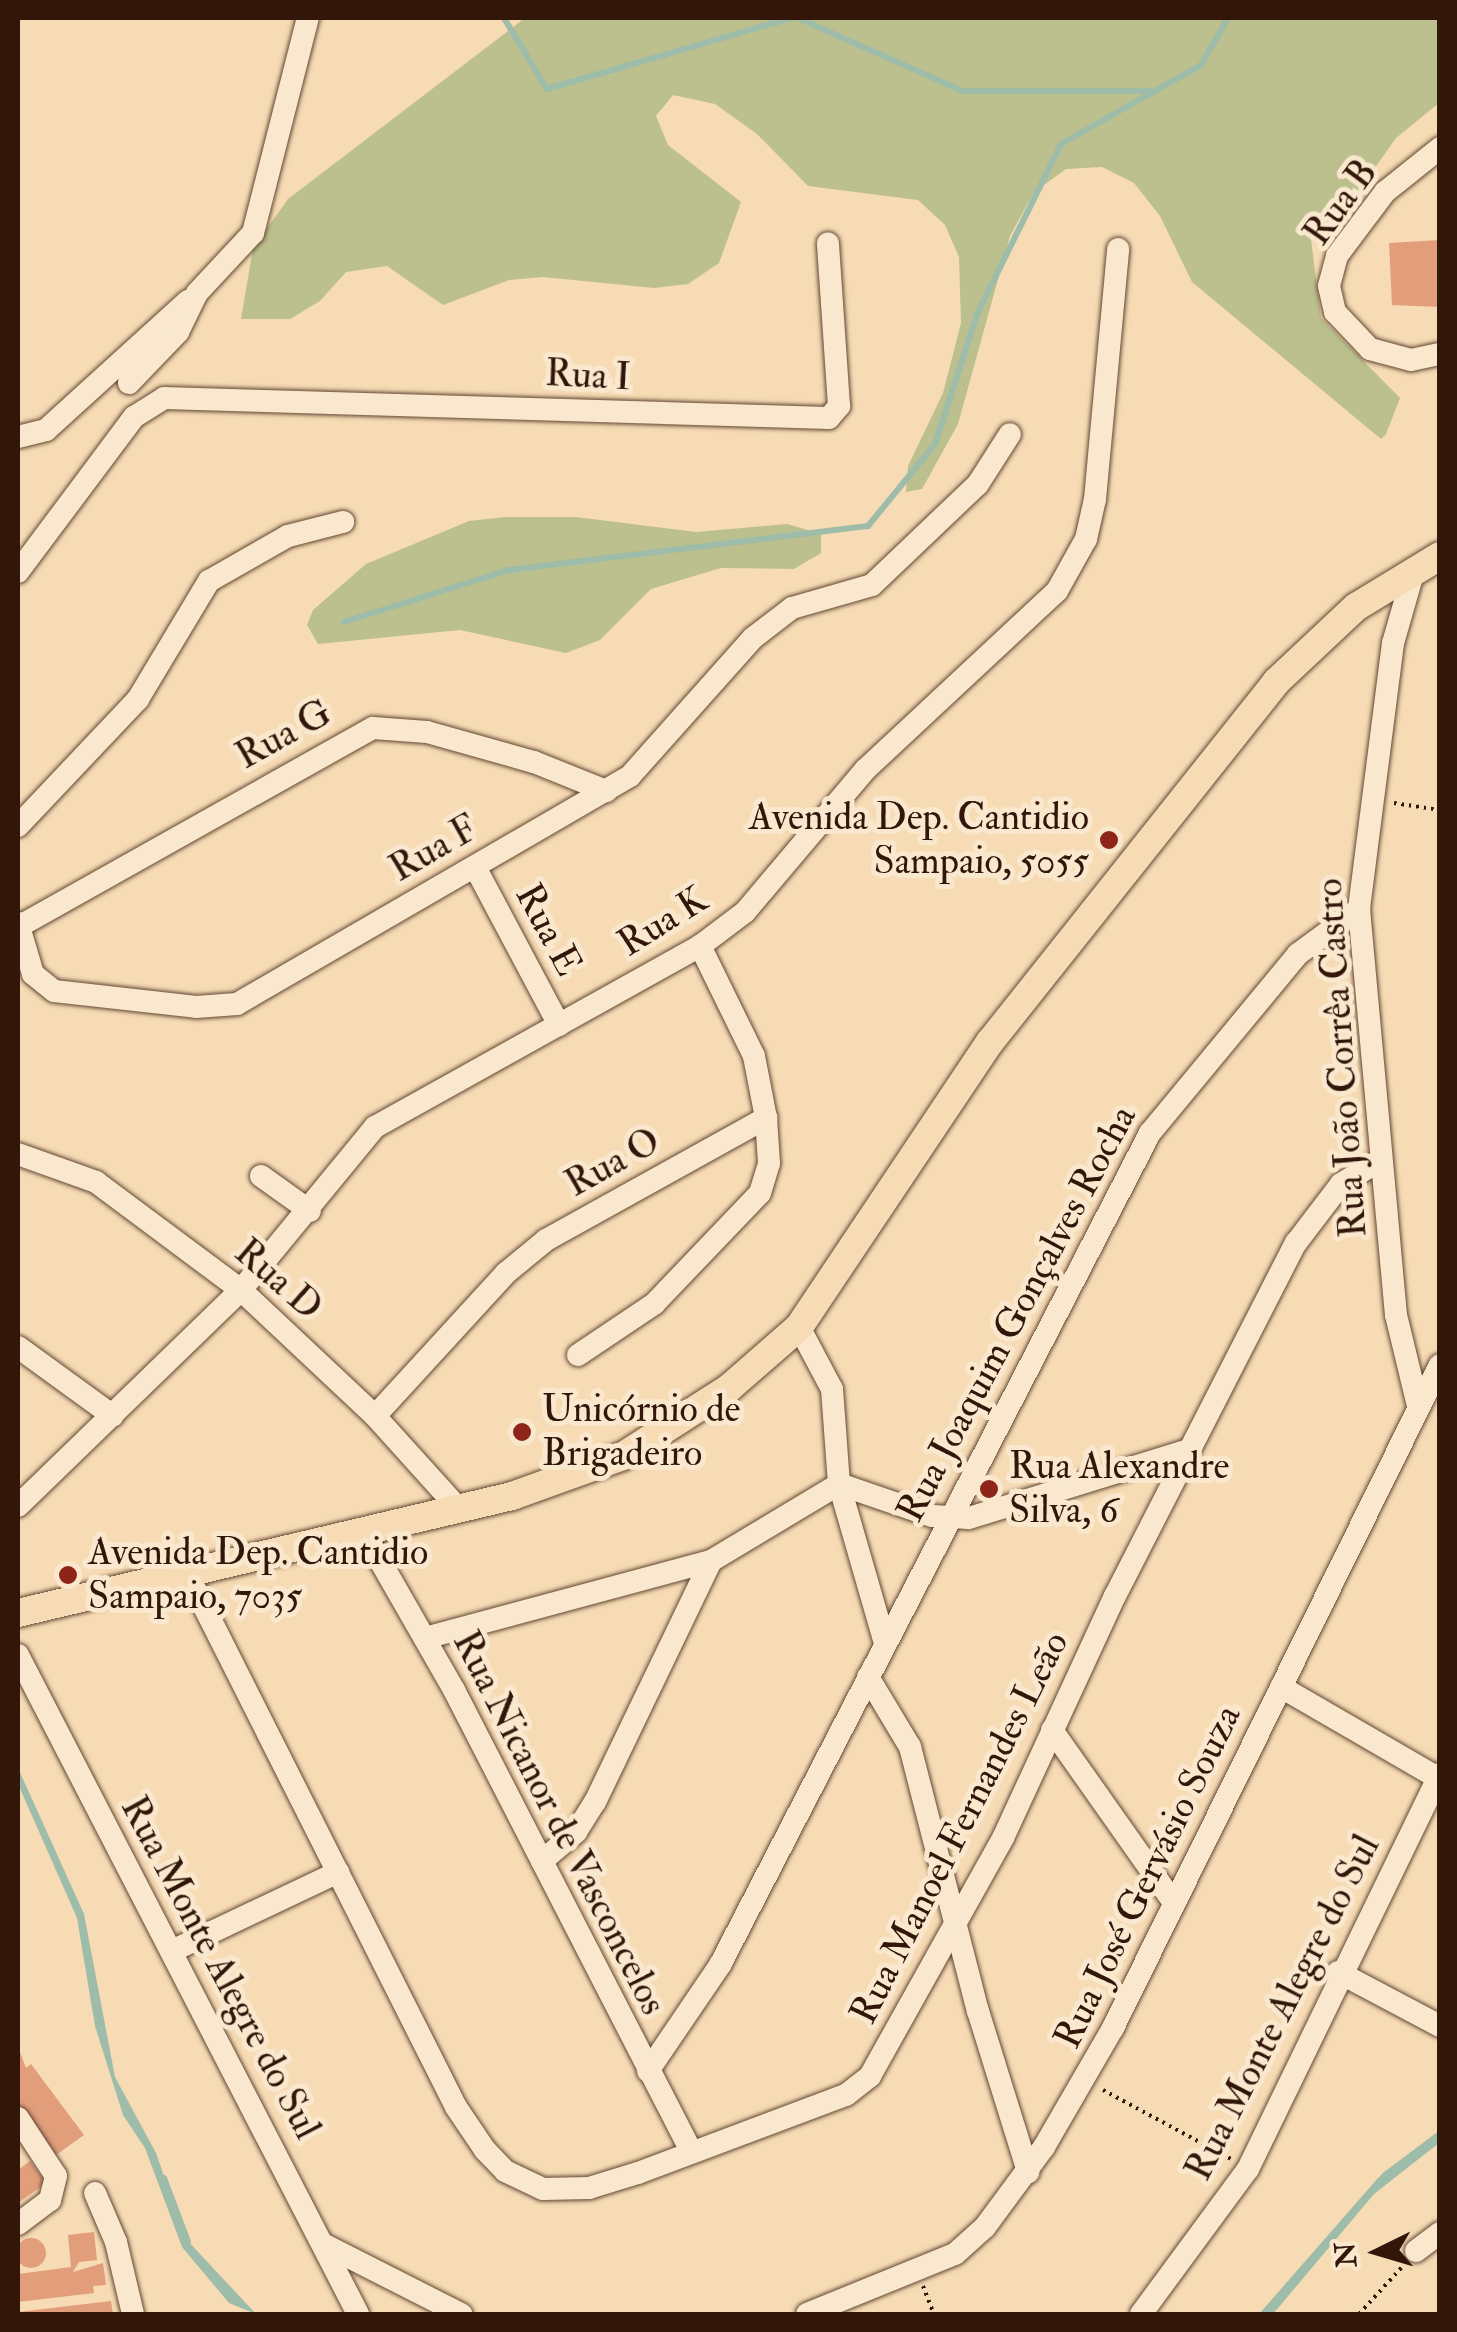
<!DOCTYPE html>
<html>
<head>
<meta charset="utf-8">
<style>
  body { margin:0 }
  #map { position:relative; width:1457px; height:2332px; overflow:hidden; background:#f6dbb4; font-family:"IM FELL Double Pica",serif }
  div>[style] { position:absolute }
  .green>* { inset:0; background:#bcc08e }
  .water>* { inset:0; background:#9dbca9 }
  .stream>* { height:6px; margin:-3px; padding:0 3px; transform-origin:3px; border-radius:3px; background:#9dbca9 }
  .building>* { inset:0; background:#e29e7b }
  .round { border-radius:50% }
  .path>* { height:4px; margin-top:-2px; transform-origin:0; background:repeating-linear-gradient(90deg,#311609 0 2.5px,transparent 0 7.5px) }
  .roads { filter:drop-shadow(0 0 2px #624734) drop-shadow(0 0 2px #624734) }
  .minor>* { height:22px; margin:-11px; padding:0 11px; transform-origin:11px; border-radius:11px; background:#f9e8ce }
  .major>* { height:28px; margin:-14px; padding:0 14px; transform-origin:14px; border-radius:14px; background:#f6dbb4 }
  .dots>* { width:28px; height:28px; translate:-50% -50%; box-sizing:border-box; border:5px solid #f9e8ce; border-radius:50% }
  span { translate:-50% -50%; white-space:nowrap; text-align:center; line-height:1.15; -webkit-text-stroke:10px #f9e8ce; paint-order:stroke }
  .street-label { font-size:38px; color:#311609 }
  .poi-label { font-size:38px; color:#311609 }
  .right { translate:-100% -50%; text-align:right }
  .left { translate:0 -50%; text-align:left }
  .frame { position:absolute; inset:0; border:20px solid #311609; pointer-events:none }
  .north { position:absolute; left:1327px; top:2202px; width:100px; height:100px; -webkit-text-stroke:8px #f9e8ce; paint-order:stroke; rotate:265deg; font-size:28px; font-weight:700; line-height:40px; text-align:center; color:#311609 }
  .north::after { content:''; display:block; margin:auto; width:35px; height:45px; background:#311609; clip-path:polygon(50% 0,100% 100%,50% 72%,0 100%) }
</style>
</head>
<body>
<div id="map">
  <div class="green">
    <i style="clip-path:polygon(525px 18px,1439px 18px,1439px 103px,1396px 138px,1345px 210px,1311px 239px,1321px 318px,1400px 398px,1386px 434px,1381px 439px,1192px 282px,1160px 216px,1134px 183px,1102px 167px,1066px 169px,1034px 192px,1010px 236px,958px 424px,922px 489px,906px 492px,908px 466px,943px 393px,961px 323px,959px 257px,945px 225px,918px 200px,808px 186px,757px 134px,715px 104px,673px 95px,656px 116px,668px 145px,741px 202px,719px 263px,688px 284px,654px 288px,543px 277px,509px 280px,443px 305px,387px 266px,346px 272px,320px 301px,290px 319px,241px 319px,253px 248px,288px 199px)"></i>
    <i style="clip-path:polygon(505px 517px,576px 517px,696px 532px,787px 524px,821px 534px,821px 553px,794px 569px,721px 568px,651px 589px,600px 640px,566px 653px,460px 630px,318px 644px,307px 625px,313px 610px,366px 564px,469px 521px)"></i>
  </div>
  <div class="water">
    <i style="clip-path:polygon(18px 1768px,84px 1914px,115px 2077px,156px 2153px,186px 2239px,256px 2314px,229px 2303px,182px 2247px,145px 2148px,123px 2115px,95px 2026px,77px 1918px,18px 1784px)"></i>
    <i style="clip-path:polygon(1439px 2131px,1439px 2143px,1374px 2194px,1273px 2314px,1259px 2314px,1378px 2178px)"></i>
  </div>
  <div class="stream">
    <i style="left:504px;top:18px;width:83px;rotate:58.8deg"></i>
    <i style="left:547px;top:89px;width:255px;rotate:-16.2deg"></i>
    <i style="left:798px;top:18px;width:180px;rotate:23.9deg"></i>
    <i style="left:963px;top:91px;width:188px"></i>
    <i style="left:344px;top:622px;width:173px;rotate:-17.5deg"></i>
    <i style="left:509px;top:570px;width:362px;rotate:-7deg"></i>
    <i style="left:868px;top:526px;width:106px;rotate:-50.7deg"></i>
    <i style="left:935px;top:444px;width:139px;rotate:-72deg"></i>
    <i style="left:978px;top:312px;width:187px;rotate:-63.7deg"></i>
    <i style="left:1061px;top:144px;width:161px;rotate:-29.4deg"></i>
    <i style="left:1201px;top:65px;width:54px;rotate:-60.1deg"></i>
    <i style="left:1384px;top:2176px;width:70px;rotate:-36.9deg"></i>
    <i style="left:164px;top:2178px;width:68px;rotate:69.4deg"></i>
  </div>
  <div class="building">
    <i style="clip-path:polygon(1440px 240px,1440px 307px,1392px 305px,1389px 243px)"></i>
    <i style="clip-path:polygon(18px 2047px,26px 2068px,31px 2064px,84px 2135px,56px 2155px,18px 2103px)"></i>
    <i style="clip-path:polygon(30px 2161px,46px 2183px,18px 2203px,18px 2170px)"></i>
    <i style="clip-path:polygon(94px 2232px,97px 2260px,79px 2262px,73px 2272px,103px 2263px,106px 2285px,93px 2286px,94px 2293px,18px 2302px,18px 2274px,71px 2267px,68px 2235px)"></i>
    <i class="round" style="left:16px;top:2238px;width:30px;height:30px"></i>
    <i style="clip-path:polygon(111px 2301px,113px 2314px,18px 2314px,18px 2312px)"></i>
  </div>
  <div class="path">
    <i style="left:1394px;top:803px;width:47px;rotate:8.7deg"></i>
    <i style="left:1103px;top:2090px;width:145px;rotate:28.3deg"></i>
    <i style="left:923px;top:2286px;width:30px;rotate:69deg"></i>
    <i style="left:1359px;top:2314px;width:65px;rotate:-47.5deg"></i>
  </div>
  <div class="roads">
    <div class="minor">
      <i style="left:1440px;top:148px;width:70px;rotate:141.3deg"></i>
      <i style="left:1385px;top:192px;width:80px;rotate:126.9deg"></i>
      <i style="left:1337px;top:256px;width:31px;rotate:105deg"></i>
      <i style="left:1329px;top:286px;width:27px;rotate:77deg"></i>
      <i style="left:1335px;top:312px;width:51px;rotate:46.6deg"></i>
      <i style="left:1370px;top:349px;width:42px;rotate:15deg"></i>
      <i style="left:1411px;top:360px;width:30px;rotate:-12deg"></i>
      <i style="left:129px;top:383px;width:71px;rotate:-46.1deg"></i>
      <i style="left:178px;top:332px;width:43px;rotate:-64deg"></i>
      <i style="left:197px;top:293px;width:82px;rotate:-47deg"></i>
      <i style="left:253px;top:233px;width:222px;rotate:-75.7deg"></i>
      <i style="left:18px;top:437px;width:29px;rotate:-14deg"></i>
      <i style="left:46px;top:430px;width:192px;rotate:-42.3deg"></i>
      <i style="left:1414px;top:570px;width:76px;rotate:106deg"></i>
      <i style="left:1393px;top:643px;width:268px;rotate:97.3deg"></i>
      <i style="left:1359px;top:909px;width:408px;rotate:84.8deg"></i>
      <i style="left:1396px;top:1315px;width:94px;rotate:76.4deg"></i>
      <i style="left:18px;top:572px;width:194px;rotate:-53.2deg"></i>
      <i style="left:134px;top:417px;width:36px;rotate:-32deg"></i>
      <i style="left:164px;top:398px;width:665px;rotate:1.72deg"></i>
      <i style="left:829px;top:418px;width:16px;rotate:-50deg"></i>
      <i style="left:839px;top:406px;width:163px;rotate:-93.9deg"></i>
      <i style="left:18px;top:826px;width:175px;rotate:-46.6deg"></i>
      <i style="left:138px;top:699px;width:138px;rotate:-59deg"></i>
      <i style="left:209px;top:581px;width:91px;rotate:-29.7deg"></i>
      <i style="left:288px;top:536px;width:57px;rotate:-14.3deg"></i>
      <i style="left:475px;top:867px;width:179px;rotate:62deg"></i>
      <i style="left:18px;top:923px;width:53px;rotate:73.6deg"></i>
      <i style="left:33px;top:974px;width:27px;rotate:39deg"></i>
      <i style="left:54px;top:991px;width:143px;rotate:6.4deg"></i>
      <i style="left:196px;top:1007px;width:41px;rotate:-4.2deg"></i>
      <i style="left:237px;top:1004px;width:454px;rotate:-30.1deg"></i>
      <i style="left:630px;top:776px;width:185px;rotate:-48.3deg"></i>
      <i style="left:753px;top:638px;width:49px;rotate:-37.6deg"></i>
      <i style="left:792px;top:608px;width:83px;rotate:-16deg"></i>
      <i style="left:872px;top:585px;width:146px;rotate:-43.6deg"></i>
      <i style="left:978px;top:484px;width:59px;rotate:-57.4deg"></i>
      <i style="left:18px;top:927px;width:407px;rotate:-29.3deg"></i>
      <i style="left:373px;top:728px;width:54px;rotate:4.2deg"></i>
      <i style="left:427px;top:732px;width:111px;rotate:15.7deg"></i>
      <i style="left:534px;top:762px;width:78px;rotate:21.9deg"></i>
      <i style="left:18px;top:1154px;width:83px;rotate:19.7deg"></i>
      <i style="left:96px;top:1182px;width:181px;rotate:36.7deg"></i>
      <i style="left:241px;top:1290px;width:184px;rotate:43.2deg"></i>
      <i style="left:375px;top:1416px;width:124px;rotate:47.9deg"></i>
      <i style="left:261px;top:1176px;width:60px;rotate:35.5deg"></i>
      <i style="left:799px;top:1327px;width:70px;rotate:62deg"></i>
      <i style="left:832px;top:1389px;width:95px;rotate:85.8deg"></i>
      <i style="left:839px;top:1484px;width:162px;rotate:73.9deg"></i>
      <i style="left:18px;top:1347px;width:117px;rotate:36deg"></i>
      <i style="left:578px;top:1355px;width:92px;rotate:-33.9deg"></i>
      <i style="left:654px;top:1304px;width:153px;rotate:-46.3deg"></i>
      <i style="left:760px;top:1193px;width:31px;rotate:-73deg"></i>
      <i style="left:769px;top:1163px;width:45px;rotate:-93.8deg"></i>
      <i style="left:375px;top:1416px;width:194px;rotate:-47.5deg"></i>
      <i style="left:506px;top:1273px;width:52px;rotate:-39.5deg"></i>
      <i style="left:546px;top:1240px;width:252px;rotate:-29deg"></i>
      <i style="left:766px;top:1118px;width:63px;rotate:-101deg"></i>
      <i style="left:754px;top:1056px;width:123px;rotate:-116.1deg"></i>
      <i style="left:839px;top:1484px;width:98px;rotate:19deg"></i>
      <i style="left:932px;top:1516px;width:37px;rotate:3deg"></i>
      <i style="left:969px;top:1518px;width:230px;rotate:-17.2deg"></i>
      <i style="left:18px;top:1506px;width:310px;rotate:-44.1deg"></i>
      <i style="left:241px;top:1290px;width:211px;rotate:-50.6deg"></i>
      <i style="left:375px;top:1127px;width:372px;rotate:-29.1deg"></i>
      <i style="left:700px;top:946px;width:56px;rotate:-37.1deg"></i>
      <i style="left:745px;top:912px;width:187px;rotate:-49.8deg"></i>
      <i style="left:866px;top:769px;width:261px;rotate:-43deg"></i>
      <i style="left:1057px;top:591px;width:60px;rotate:-60.9deg"></i>
      <i style="left:1086px;top:539px;width:41px;rotate:-77.3deg"></i>
      <i style="left:1095px;top:499px;width:251px;rotate:-84.7deg"></i>
      <i style="left:363px;top:1531px;width:183px;rotate:60.2deg"></i>
      <i style="left:454px;top:1690px;width:516px;rotate:62.79deg"></i>
      <i style="left:186px;top:1571px;width:600px;rotate:63.26deg"></i>
      <i style="left:456px;top:2107px;width:52px;rotate:56deg"></i>
      <i style="left:485px;top:2150px;width:29px;rotate:46deg"></i>
      <i style="left:505px;top:2171px;width:42px;rotate:25.3deg"></i>
      <i style="left:543px;top:2189px;width:46px;rotate:-1.2deg"></i>
      <i style="left:589px;top:2188px;width:51px;rotate:-17deg"></i>
      <i style="left:638px;top:2173px;width:222px;rotate:-20.6deg"></i>
      <i style="left:846px;top:2095px;width:31px;rotate:-38deg"></i>
      <i style="left:870px;top:2076px;width:273px;rotate:-60.8deg"></i>
      <i style="left:1003px;top:1838px;width:267px;rotate:-65.2deg"></i>
      <i style="left:1115px;top:1596px;width:397px;rotate:-62.9deg"></i>
      <i style="left:1296px;top:1243px;width:74px;rotate:-52.7deg"></i>
      <i style="left:1341px;top:1184px;width:47px;rotate:-31deg"></i>
      <i style="left:425px;top:1638px;width:296px;rotate:-15.1deg"></i>
      <i style="left:711px;top:1561px;width:149px;rotate:-31deg"></i>
      <i style="left:18px;top:1655px;width:742px;rotate:62.71deg"></i>
      <i style="left:868px;top:1677px;width:82px;rotate:59deg"></i>
      <i style="left:910px;top:1747px;width:273px;rotate:75.6deg"></i>
      <i style="left:978px;top:2011px;width:169px;rotate:72.7deg"></i>
      <i style="left:1281px;top:1687px;width:181px;rotate:30.1deg"></i>
      <i style="left:1052px;top:1730px;width:212px;rotate:54.8deg"></i>
      <i style="left:542px;top:1861px;width:45px;rotate:-40.5deg"></i>
      <i style="left:576px;top:1832px;width:36px;rotate:-58deg"></i>
      <i style="left:595px;top:1802px;width:267px;rotate:-64.3deg"></i>
      <i style="left:172px;top:1951px;width:184px;rotate:-25.4deg"></i>
      <i style="left:1338px;top:1972px;width:115px;rotate:27.9deg"></i>
      <i style="left:648px;top:2071px;width:128px;rotate:-55.8deg"></i>
      <i style="left:720px;top:1965px;width:937px;rotate:-62.67deg"></i>
      <i style="left:1150px;top:1133px;width:232px;rotate:-50.4deg"></i>
      <i style="left:1298px;top:954px;width:76px;rotate:-36.4deg"></i>
      <i style="left:18px;top:2118px;width:69px;rotate:56.8deg"></i>
      <i style="left:56px;top:2176px;width:25px;rotate:104deg"></i>
      <i style="left:50px;top:2200px;width:40px;rotate:143deg"></i>
      <i style="left:95px;top:2193px;width:53px;rotate:66.8deg"></i>
      <i style="left:116px;top:2242px;width:74px;rotate:76.7deg"></i>
      <i style="left:325px;top:2245px;width:153px;rotate:26.9deg"></i>
      <i style="left:1416px;top:2251px;width:30px;rotate:-37deg"></i>
      <i style="left:807px;top:2314px;width:160px;rotate:-22.1deg"></i>
      <i style="left:955px;top:2254px;width:40px;rotate:-42deg"></i>
      <i style="left:985px;top:2227px;width:99px;rotate:-53.6deg"></i>
      <i style="left:1044px;top:2147px;width:138px;rotate:-59.9deg"></i>
      <i style="left:1113px;top:2028px;width:739px;rotate:-63.75deg"></i>
      <i style="left:1141px;top:2314px;width:180px;rotate:-53.6deg"></i>
      <i style="left:1248px;top:2169px;width:439px;rotate:-64.1deg"></i>
    </div>
    <div class="major">
      <i style="left:18px;top:1613px;width:508px;rotate:-13.32deg"></i>
      <i style="left:512px;top:1496px;width:118px;rotate:-19.8deg"></i>
      <i style="left:623px;top:1456px;width:126px;rotate:-32.7deg"></i>
      <i style="left:729px;top:1388px;width:93px;rotate:-41.1deg"></i>
      <i style="left:799px;top:1327px;width:343px;rotate:-56.2deg"></i>
      <i style="left:990px;top:1042px;width:460px;rotate:-51.5deg"></i>
      <i style="left:1276px;top:682px;width:110px;rotate:-43.2deg"></i>
      <i style="left:1356px;top:607px;width:98px;rotate:-31.3deg"></i>
    </div>
  </div>
  <div class="dots">
    <i style="left:1109px;top:840px;background:#8f2418"></i>
    <i style="left:522px;top:1432px;background:#8f2418"></i>
    <i style="left:989px;top:1489px;background:#8f2418"></i>
    <i style="left:68px;top:1575px;background:#8f2418"></i>
  </div>
  <div class="street-label">
    <span style="left:1341px;top:203px;rotate:-54deg">Rua B</span>
    <span style="left:588px;top:376px;rotate:3deg">Rua I</span>
    <span style="left:284px;top:735px;rotate:-29deg">Rua G</span>
    <span style="left:434px;top:849px;rotate:-30deg">Rua F</span>
    <span style="left:663px;top:922px;rotate:-32deg">Rua K</span>
    <span style="left:548px;top:930px;rotate:62deg">Rua E</span>
    <span style="left:1342px;top:1058px;rotate:-94deg">Rua João Corrêa Castro</span>
    <span style="left:613px;top:1163px;rotate:-29deg">Rua O</span>
    <span style="left:278px;top:1280px;rotate:41deg">Rua D</span>
    <span style="left:1017px;top:1314px;rotate:-62deg">Rua Joaquim Gonçalves Rocha</span>
    <span style="left:559px;top:1823px;rotate:63deg">Rua Nicanor de Vasconcelos</span>
    <span style="left:960px;top:1828px;rotate:-63deg">Rua Manoel Fernandes Leão</span>
    <span style="left:1148px;top:1877px;rotate:-64deg">Rua José Gervásio Souza</span>
    <span style="left:220px;top:1968px;rotate:62deg">Rua Monte Alegre do Sul</span>
    <span style="left:1283px;top:2008px;rotate:-63deg">Rua Monte Alegre do Sul</span>
  </div>
  <div class="poi-label">
    <span class="right" style="left:1089px;top:840px">Avenida Dep. Cantidio<br>Sampaio, 5055</span>
    <span class="left" style="left:542px;top:1432px">Unicórnio de<br>Brigadeiro</span>
    <span class="left" style="left:1009px;top:1489px">Rua Alexandre<br>Silva, 6</span>
    <span class="left" style="left:88px;top:1575px">Avenida Dep. Cantidio<br>Sampaio, 7035</span>
  </div>
  <div class="frame"></div>
  <div class="north">N</div>
</div>
</body>
</html>
